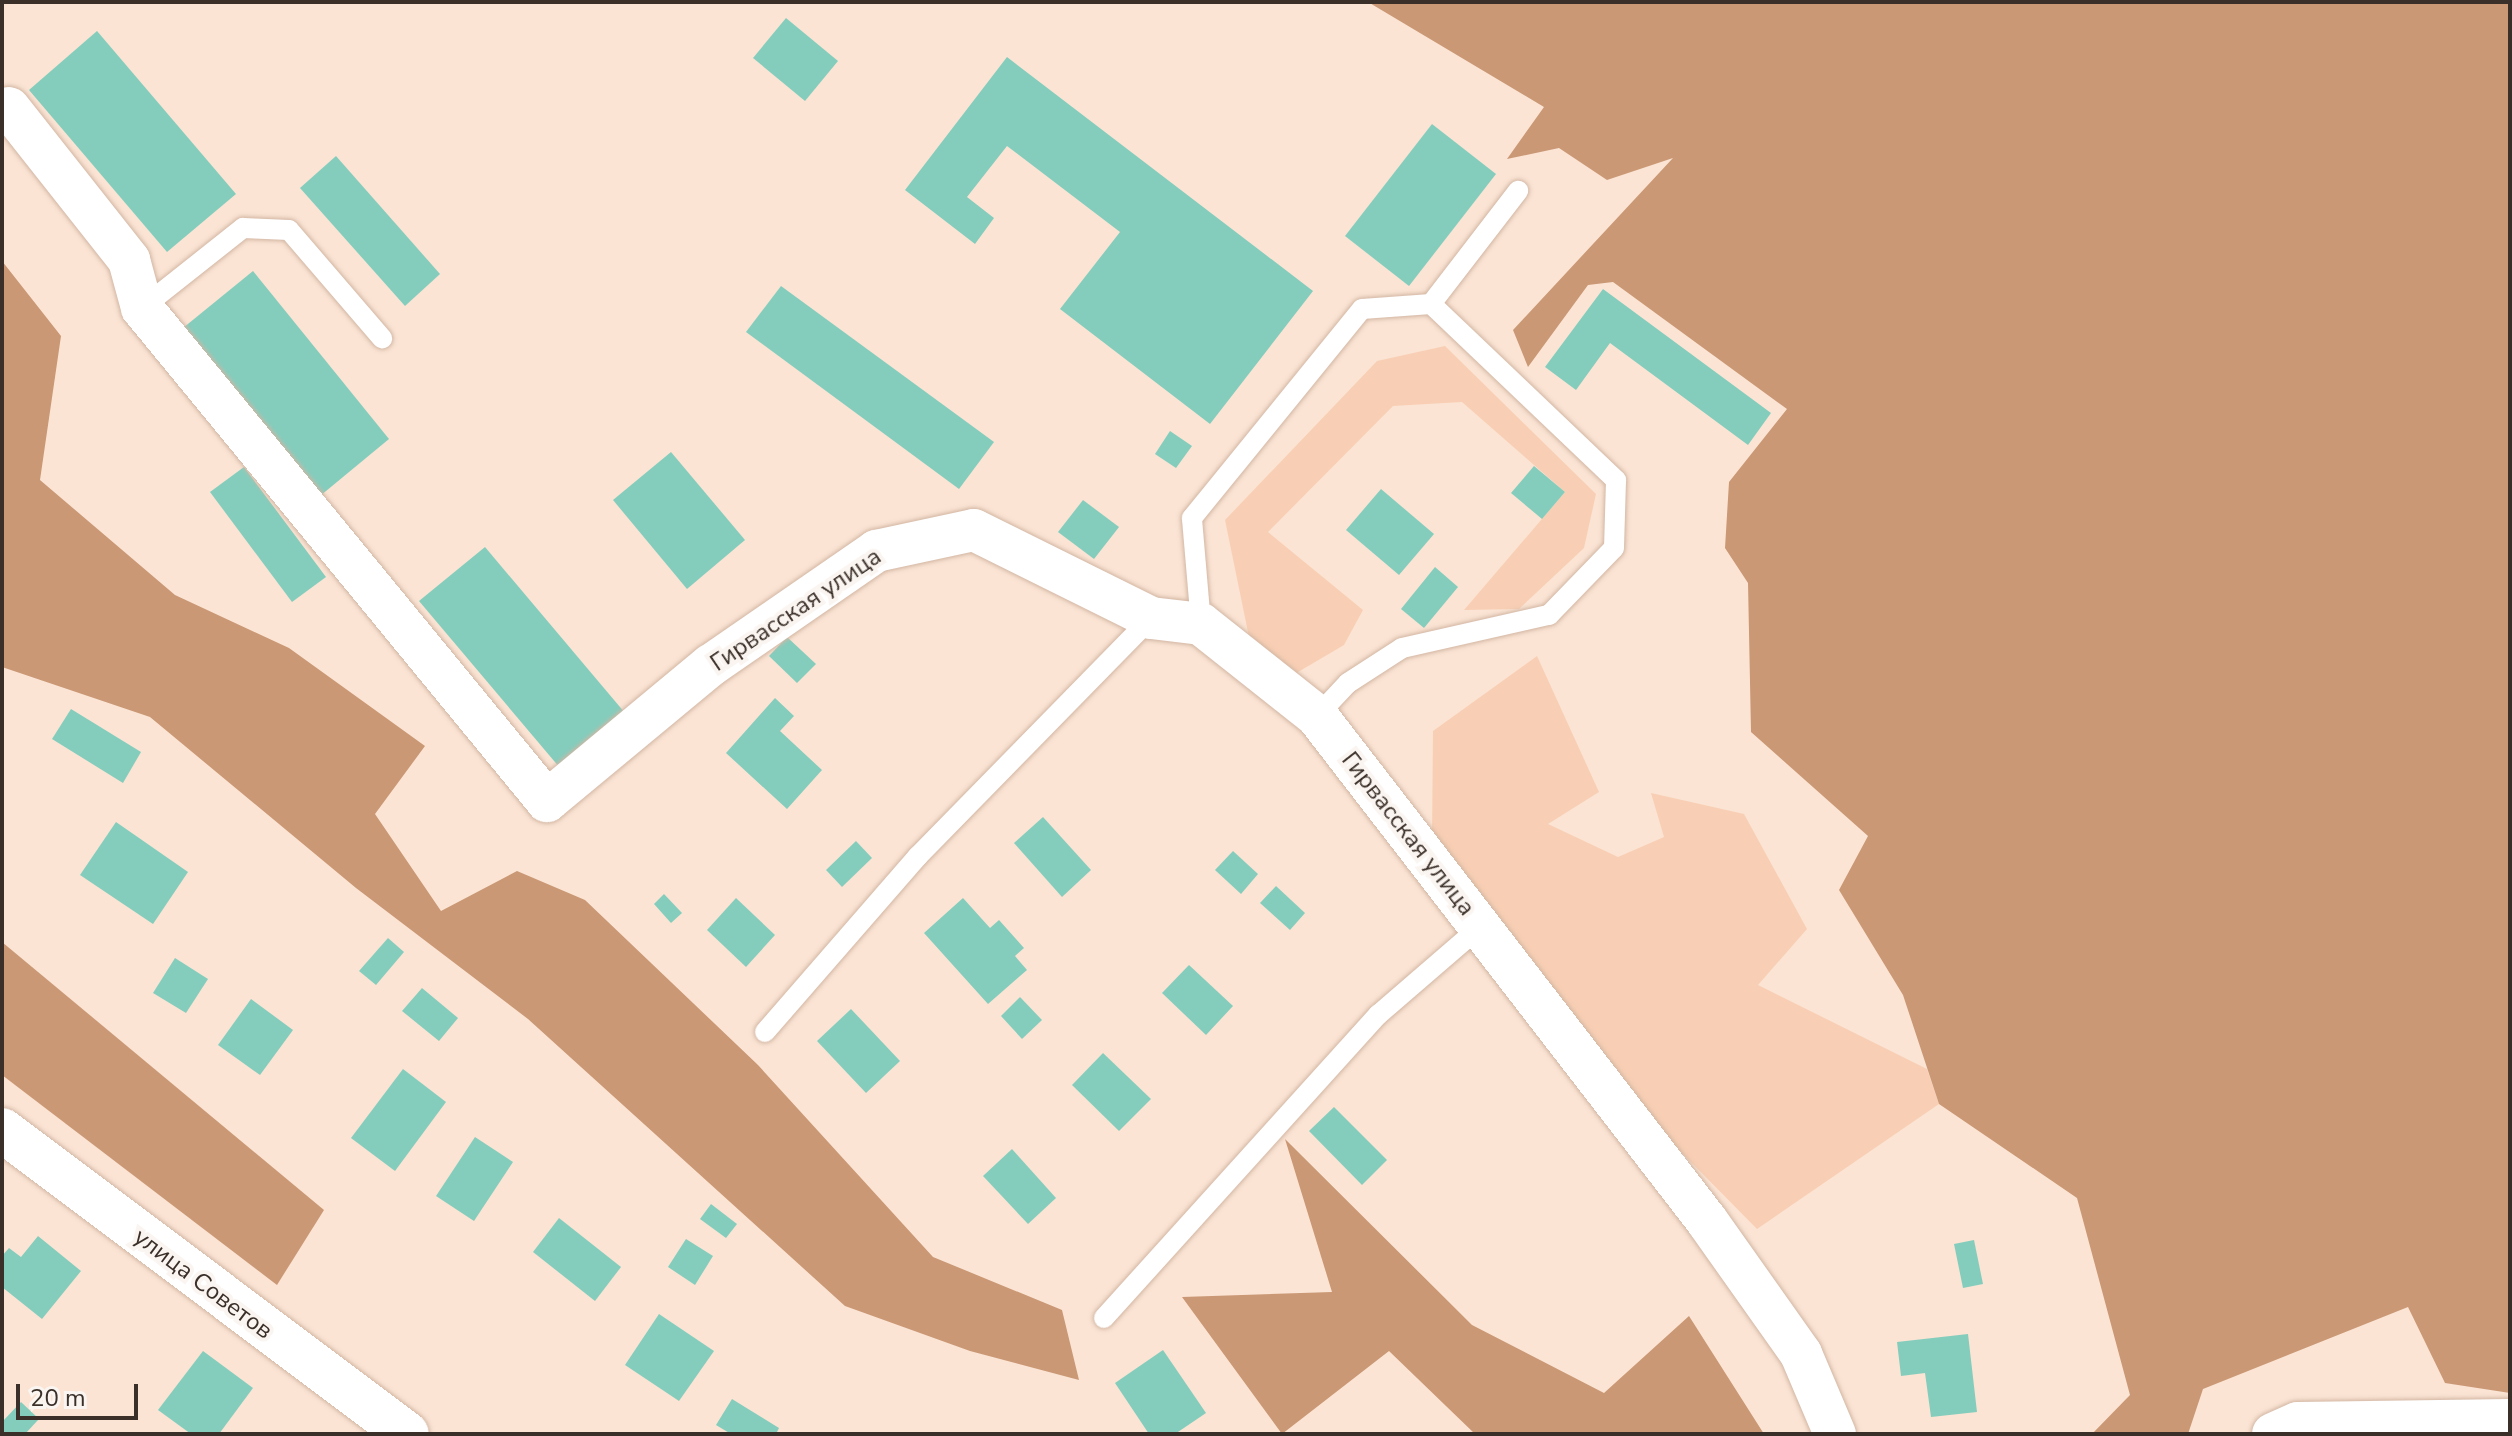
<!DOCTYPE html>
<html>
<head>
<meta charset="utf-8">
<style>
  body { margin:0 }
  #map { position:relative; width:2512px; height:1436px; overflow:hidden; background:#fbe4d4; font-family:"Nunito Sans",sans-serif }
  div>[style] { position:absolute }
  .green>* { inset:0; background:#f8cfb4 }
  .forest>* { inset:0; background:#ca9875 }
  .building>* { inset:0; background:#84cdbd }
  .roads { filter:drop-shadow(0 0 2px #d2b6a3) drop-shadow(0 0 2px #d2b6a3) }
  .service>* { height:20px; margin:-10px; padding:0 10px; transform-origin:10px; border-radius:10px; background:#fff }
  .minor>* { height:42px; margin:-21px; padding:0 21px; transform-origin:21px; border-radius:21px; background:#fff }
  .secondary>* { height:44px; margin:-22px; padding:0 22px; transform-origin:22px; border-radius:22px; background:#fff }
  span { translate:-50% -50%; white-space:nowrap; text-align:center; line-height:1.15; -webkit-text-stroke:8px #fbf5f1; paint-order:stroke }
  .street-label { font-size:24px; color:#3b3029 }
  .frame { position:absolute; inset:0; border:4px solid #3b3029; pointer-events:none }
  .scale { position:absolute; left:16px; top:1384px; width:122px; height:36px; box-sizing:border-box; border:4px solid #3b3029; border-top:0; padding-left:10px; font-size:24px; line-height:28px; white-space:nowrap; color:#3b3029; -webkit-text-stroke:6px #fbf5f1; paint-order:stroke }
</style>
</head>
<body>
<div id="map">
  <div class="green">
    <i style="clip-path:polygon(1445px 346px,1596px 494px,1584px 548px,1519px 609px,1464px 610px,1565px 492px,1462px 402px,1393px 406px,1268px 532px,1363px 610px,1344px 645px,1293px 675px,1250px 642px,1225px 520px,1377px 361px)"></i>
    <i style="clip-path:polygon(1537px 656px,1599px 792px,1548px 824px,1618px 857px,1664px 837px,1651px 793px,1744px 814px,1807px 929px,1758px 985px,1927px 1069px,1939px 1104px,1757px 1229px,1607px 1077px,1432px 838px,1433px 731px)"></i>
  </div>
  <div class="forest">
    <i style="clip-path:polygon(1368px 2px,2510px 2px,2510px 1393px,2445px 1383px,2408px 1307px,2203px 1389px,2188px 1434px,2092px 1434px,2130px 1395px,2077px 1198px,1939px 1104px,1903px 995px,1839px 890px,1868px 836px,1751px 732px,1748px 583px,1725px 548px,1729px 482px,1787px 409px,1613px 282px,1588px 285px,1528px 367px,1513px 330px,1673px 158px,1607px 180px,1559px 148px,1507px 159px,1544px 107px)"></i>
    <i style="clip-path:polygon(2px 261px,61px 336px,40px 480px,175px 595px,289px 648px,425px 746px,375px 814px,441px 911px,517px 871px,585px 900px,758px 1065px,933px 1257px,1062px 1310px,1079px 1380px,970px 1351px,845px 1306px,528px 1019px,356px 888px,150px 717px,2px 667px)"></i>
    <i style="clip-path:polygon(2px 942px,324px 1210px,277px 1285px,2px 1075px)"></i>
    <i style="clip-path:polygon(1285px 1139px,1472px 1325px,1604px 1393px,1689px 1316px,1764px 1434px,1475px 1434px,1389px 1351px,1282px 1434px,1182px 1297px,1332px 1292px)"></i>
  </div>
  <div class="building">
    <i style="clip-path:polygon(786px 18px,838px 61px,805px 101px,753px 58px)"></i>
    <i style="clip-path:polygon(97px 31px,236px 194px,167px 252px,29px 90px)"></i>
    <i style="clip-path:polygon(1007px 57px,1313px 291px,1210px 424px,1060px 309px,1120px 232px,1007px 146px,967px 197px,994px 218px,975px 244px,905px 190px)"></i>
    <i style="clip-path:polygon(1432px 124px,1496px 174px,1409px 286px,1345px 236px)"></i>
    <i style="clip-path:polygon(336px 156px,440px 274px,405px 306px,300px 188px)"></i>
    <i style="clip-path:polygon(253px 271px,389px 439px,320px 496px,183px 328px)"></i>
    <i style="clip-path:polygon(781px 286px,994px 442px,959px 489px,746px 332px)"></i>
    <i style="clip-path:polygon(1603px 289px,1771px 413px,1748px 445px,1610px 343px,1576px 390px,1545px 367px)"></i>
    <i style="clip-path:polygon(1170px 431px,1192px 446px,1176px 468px,1155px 454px)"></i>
    <i style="clip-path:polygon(671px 452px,745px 540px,687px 589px,613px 500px)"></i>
    <i style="clip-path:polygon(1534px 466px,1565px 492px,1542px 519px,1511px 493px)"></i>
    <i style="clip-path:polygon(244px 467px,326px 577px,292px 602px,210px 492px)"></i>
    <i style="clip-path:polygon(1381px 489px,1434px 534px,1399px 575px,1346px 530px)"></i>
    <i style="clip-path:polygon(1083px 500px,1119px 527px,1094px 559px,1058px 532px)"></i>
    <i style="clip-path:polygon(485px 547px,625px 713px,560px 768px,419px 601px)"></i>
    <i style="clip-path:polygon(1435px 567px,1458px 587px,1424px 628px,1401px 609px)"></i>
    <i style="clip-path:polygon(787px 637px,816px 664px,797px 683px,769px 656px)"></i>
    <i style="clip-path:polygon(775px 698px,794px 716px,780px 731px,822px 770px,787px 809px,726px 753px)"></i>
    <i style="clip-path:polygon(71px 709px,141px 752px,123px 783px,52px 739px)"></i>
    <i style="clip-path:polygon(1043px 817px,1091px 870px,1062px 897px,1014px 843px)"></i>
    <i style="clip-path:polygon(116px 822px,188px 872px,153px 924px,80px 875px)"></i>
    <i style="clip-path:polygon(856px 841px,872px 858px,842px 887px,826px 870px)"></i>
    <i style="clip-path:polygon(1233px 851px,1258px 874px,1241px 894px,1215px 870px)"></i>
    <i style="clip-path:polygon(1276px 886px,1305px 913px,1290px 930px,1260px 903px)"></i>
    <i style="clip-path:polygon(664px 894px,682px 913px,671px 923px,654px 904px)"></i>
    <i style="clip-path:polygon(736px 898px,775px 935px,746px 967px,707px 930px)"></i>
    <i style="clip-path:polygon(963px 898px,990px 928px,999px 920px,1024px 948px,1015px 956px,1027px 970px,988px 1004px,924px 933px)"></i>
    <i style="clip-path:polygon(388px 938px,404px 952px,376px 985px,359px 971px)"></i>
    <i style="clip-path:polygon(175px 958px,208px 979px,186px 1013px,153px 993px)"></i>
    <i style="clip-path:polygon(1189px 965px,1233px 1006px,1206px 1035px,1162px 993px)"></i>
    <i style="clip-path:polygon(422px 988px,458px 1018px,439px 1041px,402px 1011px)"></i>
    <i style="clip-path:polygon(1020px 997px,1042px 1020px,1022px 1039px,1001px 1016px)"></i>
    <i style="clip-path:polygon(251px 999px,293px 1030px,260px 1075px,218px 1045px)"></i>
    <i style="clip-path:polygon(851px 1009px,900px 1061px,866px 1093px,817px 1041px)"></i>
    <i style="clip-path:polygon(1103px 1053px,1151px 1099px,1119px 1131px,1072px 1085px)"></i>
    <i style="clip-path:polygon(403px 1069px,446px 1102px,395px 1171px,351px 1138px)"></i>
    <i style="clip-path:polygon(1334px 1107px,1387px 1160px,1362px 1185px,1309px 1131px)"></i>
    <i style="clip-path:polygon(475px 1137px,513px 1162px,474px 1221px,436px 1196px)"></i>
    <i style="clip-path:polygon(1012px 1149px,1056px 1198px,1028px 1224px,983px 1176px)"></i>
    <i style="clip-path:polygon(711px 1204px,737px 1224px,726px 1238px,700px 1219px)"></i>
    <i style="clip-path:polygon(559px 1218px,621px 1267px,595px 1301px,533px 1252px)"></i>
    <i style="clip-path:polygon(38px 1236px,81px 1271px,42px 1319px,2px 1287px,2px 1256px,9px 1248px,21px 1257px)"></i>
    <i style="clip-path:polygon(686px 1239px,713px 1256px,695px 1285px,668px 1267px)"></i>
    <i style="clip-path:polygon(1974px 1240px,1983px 1284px,1963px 1288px,1954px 1244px)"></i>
    <i style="clip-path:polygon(659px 1314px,714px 1351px,679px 1401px,625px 1365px)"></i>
    <i style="clip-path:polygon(1968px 1334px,1977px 1412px,1931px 1417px,1925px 1373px,1901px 1376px,1897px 1342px)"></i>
    <i style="clip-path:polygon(1163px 1350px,1206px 1413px,1175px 1434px,1149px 1434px,1115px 1383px)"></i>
    <i style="clip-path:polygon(203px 1351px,253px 1388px,219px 1434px,191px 1434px,158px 1410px)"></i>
    <i style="clip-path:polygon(732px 1399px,779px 1428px,776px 1434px,731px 1434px,716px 1425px)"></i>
    <i style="clip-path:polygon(21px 1402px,39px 1419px,25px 1434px,2px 1434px,2px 1422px)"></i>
  </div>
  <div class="roads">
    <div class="service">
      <i style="left:142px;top:308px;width:129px;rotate:-38.4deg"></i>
      <i style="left:243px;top:228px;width:46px;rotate:2.5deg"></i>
      <i style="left:289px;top:230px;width:143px;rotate:49.3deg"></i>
      <i style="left:1201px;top:624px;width:106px;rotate:-94.9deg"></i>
      <i style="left:1192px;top:518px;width:269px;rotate:-50.9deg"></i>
      <i style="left:1362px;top:309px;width:69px;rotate:-4.1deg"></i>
      <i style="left:1431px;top:304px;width:143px;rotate:-52.4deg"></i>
      <i style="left:1317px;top:716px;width:45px;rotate:-46.8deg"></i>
      <i style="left:1348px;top:683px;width:64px;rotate:-32.9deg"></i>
      <i style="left:1402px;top:648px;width:151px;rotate:-12.7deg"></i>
      <i style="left:1549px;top:615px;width:93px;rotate:-45.9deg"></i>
      <i style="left:1614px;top:548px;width:68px;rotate:-88.3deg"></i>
      <i style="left:1616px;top:480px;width:255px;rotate:-136.4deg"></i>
      <i style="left:765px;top:1032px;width:233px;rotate:-49deg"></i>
      <i style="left:918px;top:856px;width:333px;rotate:-45.6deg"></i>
      <i style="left:1104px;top:1318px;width:409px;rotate:-47.9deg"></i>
      <i style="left:1378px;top:1015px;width:135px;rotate:-40.8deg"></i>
    </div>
    <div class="minor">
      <i style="left:9px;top:108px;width:194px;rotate:51.7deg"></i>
      <i style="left:129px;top:260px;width:50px;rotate:74.8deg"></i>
      <i style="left:142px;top:308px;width:638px;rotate:50.6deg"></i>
      <i style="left:547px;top:801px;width:213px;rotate:-39.7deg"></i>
      <i style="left:711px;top:665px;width:201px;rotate:-34.6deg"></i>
      <i style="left:876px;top:551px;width:100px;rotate:-12.1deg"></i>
      <i style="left:974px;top:530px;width:198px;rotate:26.4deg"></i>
      <i style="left:1151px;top:618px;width:50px;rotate:6.8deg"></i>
      <i style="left:1201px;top:624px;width:148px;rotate:38.4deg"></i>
      <i style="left:1317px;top:716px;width:638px;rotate:52.32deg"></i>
      <i style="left:1707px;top:1221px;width:163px;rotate:54.7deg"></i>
      <i style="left:1801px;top:1354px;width:87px;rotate:67deg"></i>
      <i style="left:2273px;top:1434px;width:27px;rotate:-24deg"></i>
      <i style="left:2298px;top:1423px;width:212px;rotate:-0.8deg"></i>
    </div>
    <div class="secondary">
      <i style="left:2px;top:1130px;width:506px;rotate:36.89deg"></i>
    </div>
  </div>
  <div class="street-label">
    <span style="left:796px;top:610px;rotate:-34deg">Гирвасская улица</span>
    <span style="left:1408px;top:834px;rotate:52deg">Гирвасская улица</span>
    <span style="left:203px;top:1284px;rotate:37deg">улица Советов</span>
  </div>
  <div class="frame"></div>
  <div class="scale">20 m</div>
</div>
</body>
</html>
